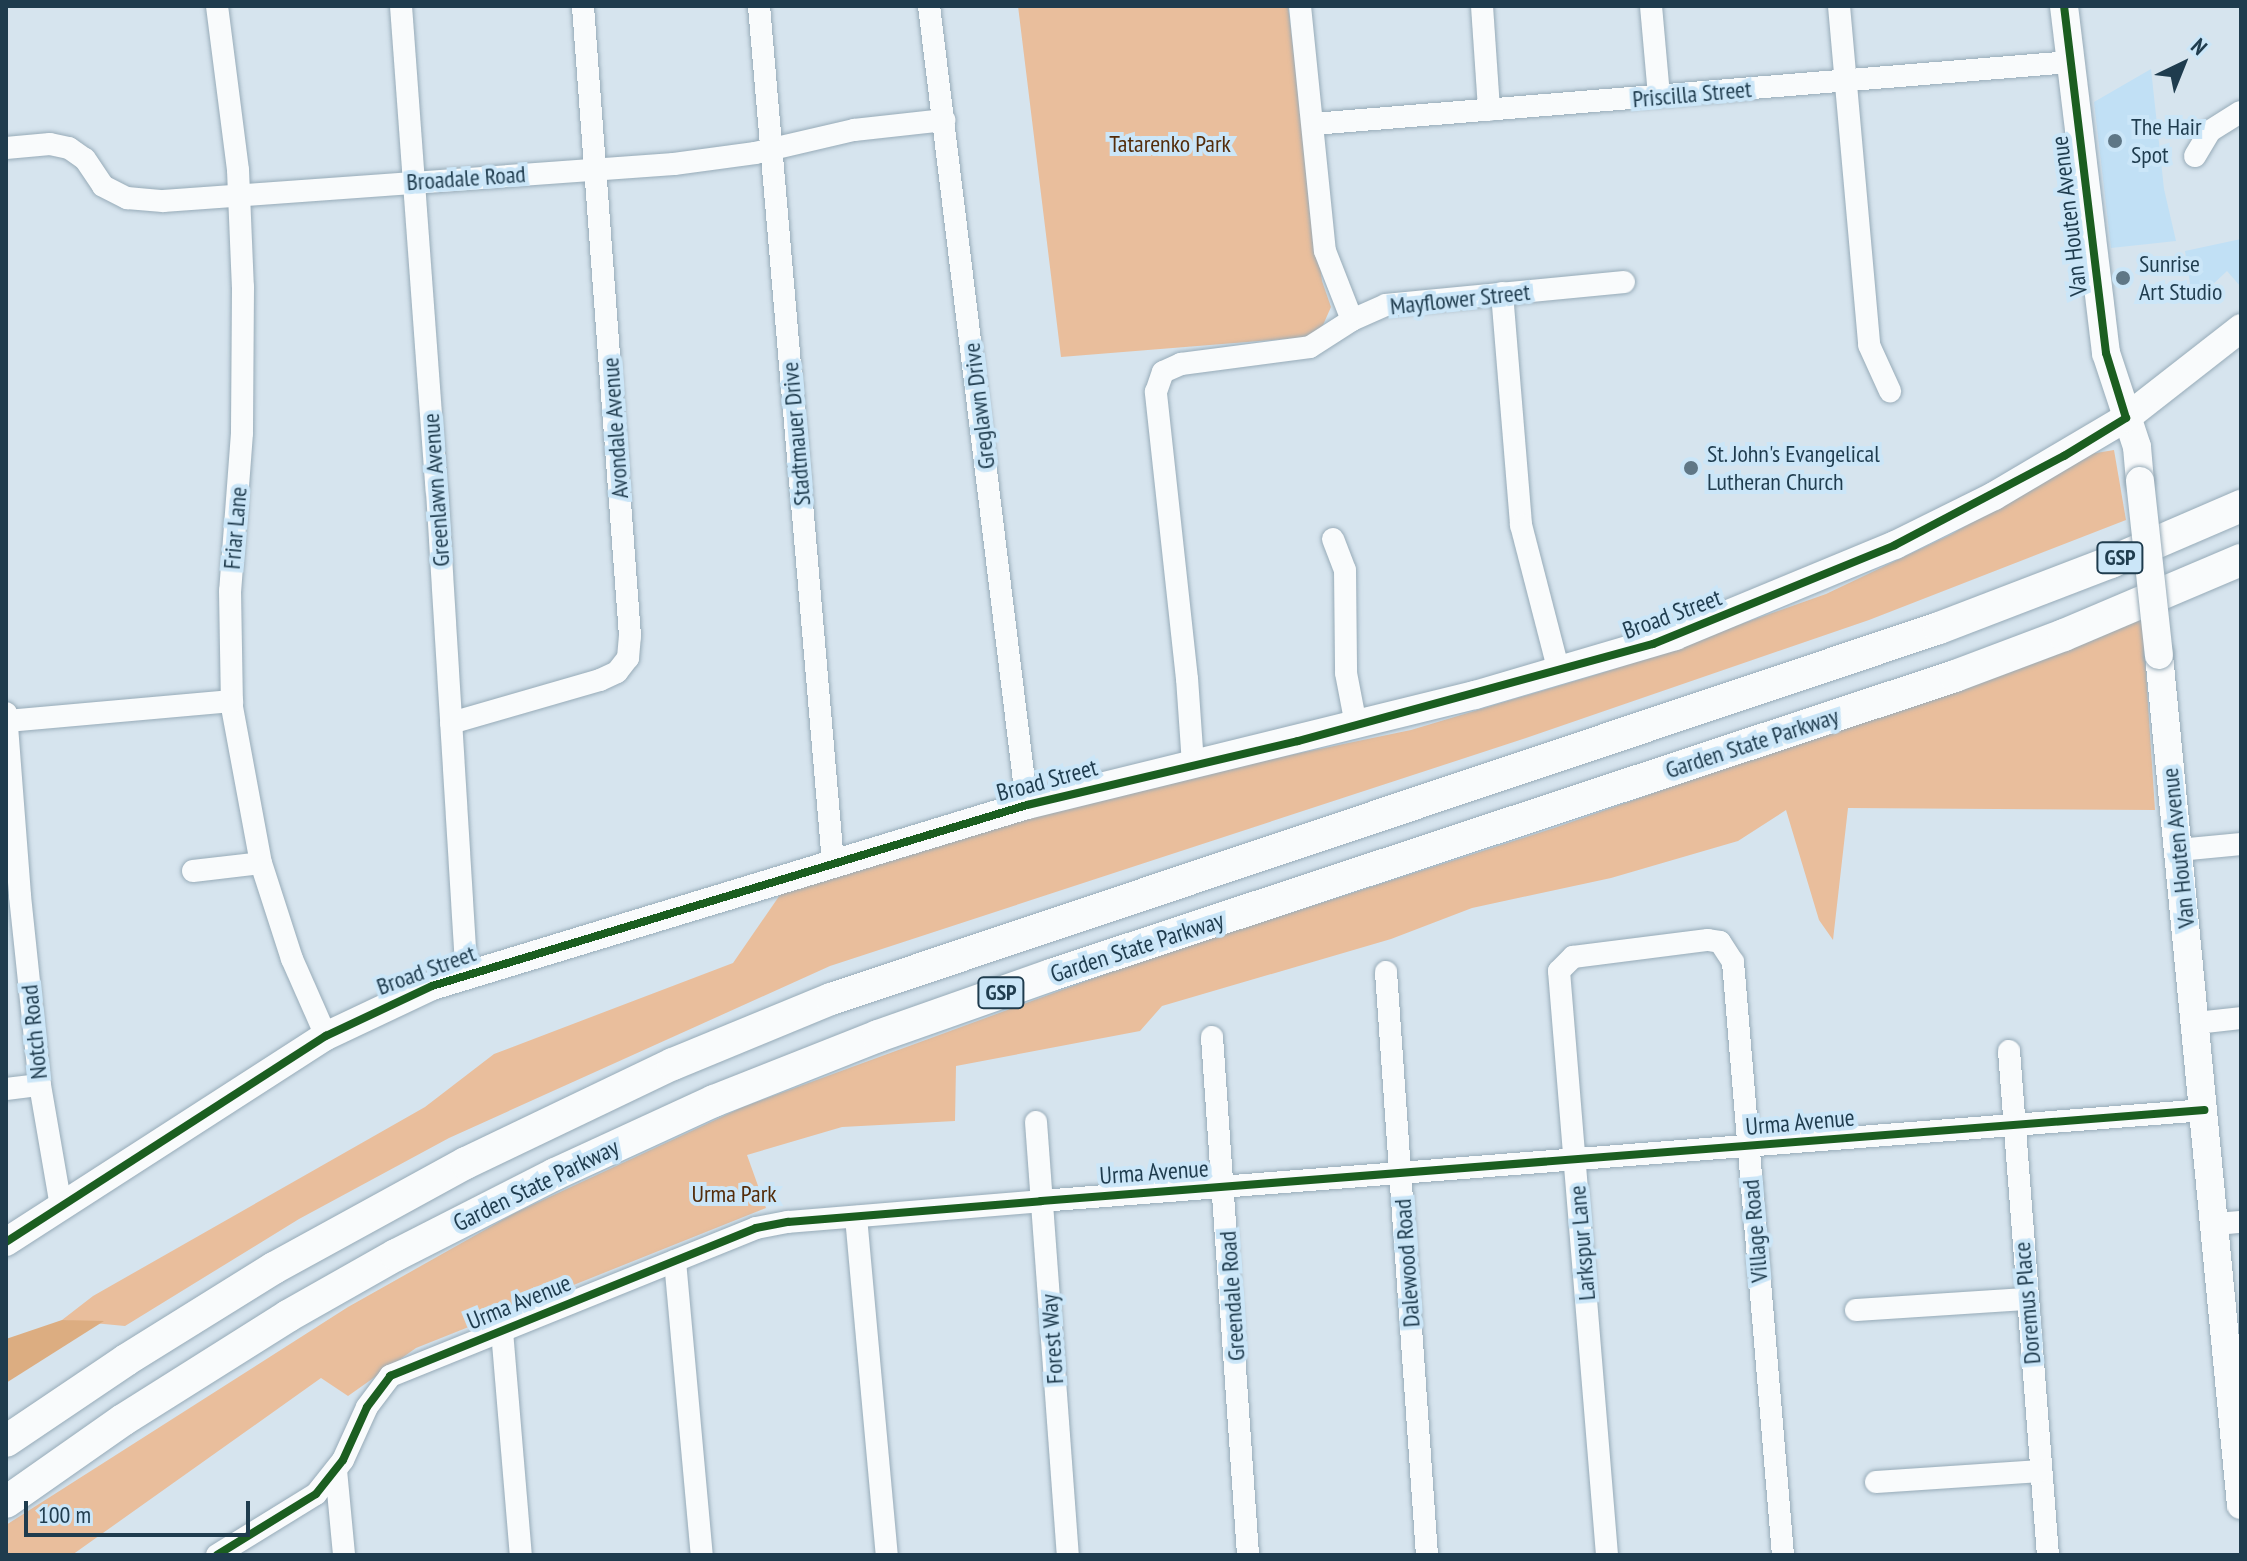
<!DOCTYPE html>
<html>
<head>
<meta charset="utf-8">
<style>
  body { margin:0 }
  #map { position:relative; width:2247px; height:1561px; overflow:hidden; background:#d6e4ee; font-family:"PT Sans Narrow",sans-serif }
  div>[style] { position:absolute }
  .built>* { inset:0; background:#c1e0f5 }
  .green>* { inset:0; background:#e9be9c }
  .forest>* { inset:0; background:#dcad81 }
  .roads { filter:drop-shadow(0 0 2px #97abb8) drop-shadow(0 0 2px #97abb8) }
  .minor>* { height:22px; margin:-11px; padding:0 11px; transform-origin:11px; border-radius:11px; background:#f9fbfc }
  .major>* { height:28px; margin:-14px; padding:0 14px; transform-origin:14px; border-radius:14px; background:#f9fbfc }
  .highway>* { height:32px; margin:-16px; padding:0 16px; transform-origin:16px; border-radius:16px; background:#f9fbfc }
  .bridges { filter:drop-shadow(0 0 2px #97abb8) drop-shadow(0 0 2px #97abb8) }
  .major-bridge>* { height:28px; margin:-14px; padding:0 14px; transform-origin:14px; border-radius:14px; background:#f9fbfc }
  .cycleway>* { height:8px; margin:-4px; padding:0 4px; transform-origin:4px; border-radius:4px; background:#1b5e20 }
  .dots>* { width:22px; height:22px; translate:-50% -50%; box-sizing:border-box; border:4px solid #cbe6f8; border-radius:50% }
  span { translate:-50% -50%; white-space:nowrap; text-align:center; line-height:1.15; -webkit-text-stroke:8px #cbe6f8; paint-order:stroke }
  .shield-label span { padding:2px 6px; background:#cbe6f8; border:2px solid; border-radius:6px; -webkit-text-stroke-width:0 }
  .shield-label { font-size:22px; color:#1f3c4e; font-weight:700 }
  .street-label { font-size:24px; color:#1f3c4e }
  .poi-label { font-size:24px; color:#1f3c4e }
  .left { translate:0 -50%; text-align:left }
  .park-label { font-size:24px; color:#532c0a }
  .frame { position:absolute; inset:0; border:8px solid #1f3c4e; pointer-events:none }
  .north { position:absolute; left:2143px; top:24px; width:80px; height:80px; -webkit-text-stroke:6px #cbe6f8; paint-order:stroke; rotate:43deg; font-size:22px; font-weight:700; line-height:32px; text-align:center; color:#1f3c4e }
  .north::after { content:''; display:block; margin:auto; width:28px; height:36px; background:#1f3c4e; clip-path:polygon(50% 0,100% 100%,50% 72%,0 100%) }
  .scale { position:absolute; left:24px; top:1501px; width:226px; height:36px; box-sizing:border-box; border:4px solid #1f3c4e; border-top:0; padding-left:10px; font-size:24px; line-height:28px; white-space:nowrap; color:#1f3c4e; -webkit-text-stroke:6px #cbe6f8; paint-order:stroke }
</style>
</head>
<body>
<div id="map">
  <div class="built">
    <i style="clip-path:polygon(2151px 69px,2164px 189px,2176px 241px,2111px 248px,2094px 102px)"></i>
    <i style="clip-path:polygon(2241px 239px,2241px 287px,2227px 271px,2193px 303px,2185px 251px)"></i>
  </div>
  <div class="green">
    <i style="clip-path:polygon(1018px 6px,1288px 6px,1322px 281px,1331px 307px,1323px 325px,1310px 337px,1061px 357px)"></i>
    <i style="clip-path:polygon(2114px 450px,2126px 520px,1869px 620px,1526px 738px,830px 966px,449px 1138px,299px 1219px,125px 1326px,62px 1320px,93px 1296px,425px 1107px,494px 1054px,733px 963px,784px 889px,1141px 786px,1411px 730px,1605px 672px,1826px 594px,1952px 534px,2084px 455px)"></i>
    <i style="clip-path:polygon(2142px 613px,2155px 810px,1848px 808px,1833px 940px,1819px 920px,1786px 810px,1738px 841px,1611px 878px,1472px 908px,1391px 939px,1162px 1006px,1140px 1031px,956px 1066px,955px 1121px,842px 1127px,747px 1155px,766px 1208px,416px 1348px,348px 1396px,321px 1378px,72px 1555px,6px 1555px,6px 1525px,348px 1307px,515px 1213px,743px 1107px,1141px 961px,1557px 827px,1939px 693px)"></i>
  </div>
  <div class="forest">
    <i style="clip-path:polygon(62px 1320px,104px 1321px,6px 1383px,6px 1339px)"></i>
  </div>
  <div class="roads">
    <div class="minor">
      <i style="left:217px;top:6px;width:165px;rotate:82.7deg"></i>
      <i style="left:238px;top:170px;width:117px;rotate:87.6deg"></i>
      <i style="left:243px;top:287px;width:146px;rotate:90.4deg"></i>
      <i style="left:242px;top:433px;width:158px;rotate:94.3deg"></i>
      <i style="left:230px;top:591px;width:116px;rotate:89deg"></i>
      <i style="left:232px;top:707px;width:159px;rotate:79.5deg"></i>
      <i style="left:261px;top:863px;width:101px;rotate:72.1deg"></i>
      <i style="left:292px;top:959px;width:84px;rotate:66.2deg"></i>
      <i style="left:401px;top:6px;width:486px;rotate:85.8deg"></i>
      <i style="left:437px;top:491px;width:485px;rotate:86.5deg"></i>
      <i style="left:759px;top:6px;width:860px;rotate:85.06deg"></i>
      <i style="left:929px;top:6px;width:805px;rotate:83.01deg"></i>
      <i style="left:1300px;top:6px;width:246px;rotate:84.2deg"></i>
      <i style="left:1325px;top:251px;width:74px;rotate:68.6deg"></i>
      <i style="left:1482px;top:6px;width:104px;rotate:86.1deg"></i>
      <i style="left:1651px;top:6px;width:90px;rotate:84.9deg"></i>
      <i style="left:1839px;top:6px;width:340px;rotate:84.9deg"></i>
      <i style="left:1869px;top:345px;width:51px;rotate:65.5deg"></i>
      <i style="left:1313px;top:124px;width:761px;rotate:-4.68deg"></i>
      <i style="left:6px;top:148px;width:44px;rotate:-5.2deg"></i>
      <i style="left:50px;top:144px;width:19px;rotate:12deg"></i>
      <i style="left:69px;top:148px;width:19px;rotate:35deg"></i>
      <i style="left:85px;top:159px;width:32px;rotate:56deg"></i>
      <i style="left:103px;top:186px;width:27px;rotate:27deg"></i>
      <i style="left:127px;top:198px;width:36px;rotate:5deg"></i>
      <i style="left:163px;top:201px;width:512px;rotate:-4.14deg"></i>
      <i style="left:674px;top:164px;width:82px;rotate:-7.7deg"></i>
      <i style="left:755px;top:153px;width:102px;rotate:-13.1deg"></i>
      <i style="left:854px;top:130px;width:91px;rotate:-6.3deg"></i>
      <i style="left:2195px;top:156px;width:29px;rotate:-59deg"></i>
      <i style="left:2210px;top:131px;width:36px;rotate:-32deg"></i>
      <i style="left:1502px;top:293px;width:233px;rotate:85.3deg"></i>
      <i style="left:1521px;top:525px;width:152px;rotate:75.5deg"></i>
      <i style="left:1333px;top:539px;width:33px;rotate:69deg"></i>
      <i style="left:1345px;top:570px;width:103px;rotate:89.4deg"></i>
      <i style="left:1346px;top:673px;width:53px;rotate:79.1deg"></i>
      <i style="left:6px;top:713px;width:184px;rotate:85.6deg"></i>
      <i style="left:20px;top:896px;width:190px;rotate:84deg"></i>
      <i style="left:40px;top:1085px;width:123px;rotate:80.2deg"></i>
      <i style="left:7px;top:721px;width:226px;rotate:-5.1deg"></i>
      <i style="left:451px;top:723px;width:155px;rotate:-16.1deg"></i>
      <i style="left:600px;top:680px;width:19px;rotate:-25deg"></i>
      <i style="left:617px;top:672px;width:18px;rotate:-52deg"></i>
      <i style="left:628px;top:658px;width:22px;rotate:-85deg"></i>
      <i style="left:630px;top:636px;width:632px;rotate:-94.27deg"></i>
      <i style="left:1193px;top:764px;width:85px;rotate:-94deg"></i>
      <i style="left:1187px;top:679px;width:289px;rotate:-96.2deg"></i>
      <i style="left:1156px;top:392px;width:21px;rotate:-71deg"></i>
      <i style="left:1163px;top:372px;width:20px;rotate:-24deg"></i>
      <i style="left:1181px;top:364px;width:130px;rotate:-7.5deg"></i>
      <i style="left:1310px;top:347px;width:50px;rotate:-32.7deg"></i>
      <i style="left:1352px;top:320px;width:37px;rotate:-24deg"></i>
      <i style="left:1386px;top:305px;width:239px;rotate:-5.5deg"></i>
      <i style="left:2179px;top:850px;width:62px;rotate:-5.5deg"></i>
      <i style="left:193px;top:871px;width:68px;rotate:-6.7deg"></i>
      <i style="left:1386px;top:972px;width:584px;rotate:85.98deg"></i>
      <i style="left:2196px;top:1023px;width:45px;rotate:-6.3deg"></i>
      <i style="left:1212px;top:1037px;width:519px;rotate:86.02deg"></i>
      <i style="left:2009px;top:1051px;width:506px;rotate:85.58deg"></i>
      <i style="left:6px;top:1089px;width:34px;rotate:-7deg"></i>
      <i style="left:1036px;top:1122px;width:434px;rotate:85.8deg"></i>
      <i style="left:856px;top:1217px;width:339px;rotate:84.8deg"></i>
      <i style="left:2216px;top:1224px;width:25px;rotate:-5deg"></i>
      <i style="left:675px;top:1261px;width:295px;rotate:84.8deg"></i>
      <i style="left:1856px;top:1310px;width:170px;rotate:-3.7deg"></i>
      <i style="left:502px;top:1331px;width:225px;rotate:85.2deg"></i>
      <i style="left:336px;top:1470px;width:85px;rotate:84.6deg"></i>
      <i style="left:1876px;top:1482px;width:165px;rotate:-3.8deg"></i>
      <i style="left:217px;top:1555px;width:116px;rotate:-31.6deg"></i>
      <i style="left:316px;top:1494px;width:43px;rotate:-51.5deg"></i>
      <i style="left:343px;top:1460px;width:58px;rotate:-65.6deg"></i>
      <i style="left:367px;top:1407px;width:39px;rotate:-53deg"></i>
      <i style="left:390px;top:1376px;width:395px;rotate:-22deg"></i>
      <i style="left:756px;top:1228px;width:33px;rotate:-11deg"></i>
      <i style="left:788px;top:1222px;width:254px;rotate:-4.7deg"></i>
      <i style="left:1041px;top:1201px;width:1167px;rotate:-4.47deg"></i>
      <i style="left:1607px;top:1555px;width:586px;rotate:-94.7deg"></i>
      <i style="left:1559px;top:971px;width:20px;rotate:-45deg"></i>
      <i style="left:1573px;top:957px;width:136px;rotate:-7.2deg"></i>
      <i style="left:1708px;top:940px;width:12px;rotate:9deg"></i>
      <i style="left:1720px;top:942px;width:24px;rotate:57deg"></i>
      <i style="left:1733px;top:962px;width:595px;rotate:85.18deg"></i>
    </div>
    <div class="major">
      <i style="left:2064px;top:6px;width:350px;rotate:83.1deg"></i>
      <i style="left:2106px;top:353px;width:99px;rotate:71.7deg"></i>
      <i style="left:2137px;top:447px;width:34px;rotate:85deg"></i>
      <i style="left:2159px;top:655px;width:854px;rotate:84.49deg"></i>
      <i style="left:6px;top:1242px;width:381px;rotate:-32.8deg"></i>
      <i style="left:326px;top:1036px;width:117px;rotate:-25.3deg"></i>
      <i style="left:432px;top:986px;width:622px;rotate:-16.92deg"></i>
      <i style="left:1027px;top:805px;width:461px;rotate:-13.8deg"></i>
      <i style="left:1475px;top:695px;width:209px;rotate:-16.4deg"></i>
      <i style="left:1675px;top:636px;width:238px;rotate:-22.5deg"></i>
      <i style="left:1895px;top:545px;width:110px;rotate:-26.3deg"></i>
      <i style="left:1994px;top:496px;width:153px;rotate:-30.6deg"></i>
      <i style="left:2126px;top:418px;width:146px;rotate:-38deg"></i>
    </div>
    <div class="highway">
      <i style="left:6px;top:1441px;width:145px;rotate:-34deg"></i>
      <i style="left:126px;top:1360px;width:174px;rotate:-31.9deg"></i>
      <i style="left:274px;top:1268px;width:219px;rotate:-28.7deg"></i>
      <i style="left:466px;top:1163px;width:229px;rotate:-25.6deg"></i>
      <i style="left:673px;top:1064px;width:171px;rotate:-22.4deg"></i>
      <i style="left:831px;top:999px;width:1168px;rotate:-18.51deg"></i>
      <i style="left:1939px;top:628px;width:184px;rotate:-21deg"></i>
      <i style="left:2111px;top:562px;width:142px;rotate:-23.3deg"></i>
      <i style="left:6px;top:1502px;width:143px;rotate:-35deg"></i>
      <i style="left:123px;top:1420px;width:195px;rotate:-32.2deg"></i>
      <i style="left:288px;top:1316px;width:124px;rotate:-29.5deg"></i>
      <i style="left:396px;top:1255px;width:178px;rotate:-27deg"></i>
      <i style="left:555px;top:1174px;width:175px;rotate:-24.7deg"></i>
      <i style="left:714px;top:1101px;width:176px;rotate:-21.6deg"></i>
      <i style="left:878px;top:1036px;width:183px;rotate:-19.4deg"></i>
      <i style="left:1051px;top:975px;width:952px;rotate:-18.3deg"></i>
      <i style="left:1955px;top:676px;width:116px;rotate:-20.6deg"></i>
      <i style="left:2064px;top:635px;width:192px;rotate:-23deg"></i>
    </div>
  </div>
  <div class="bridges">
    <div class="major-bridge">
      <i style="left:2140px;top:481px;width:175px;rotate:83.8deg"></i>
    </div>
  </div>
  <div class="cycleway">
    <i style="left:6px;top:1242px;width:381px;rotate:-32.8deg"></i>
    <i style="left:326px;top:1036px;width:117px;rotate:-25.3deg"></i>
    <i style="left:432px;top:986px;width:622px;rotate:-16.92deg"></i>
    <i style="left:1027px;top:805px;width:278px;rotate:-13.3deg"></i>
    <i style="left:1298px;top:741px;width:368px;rotate:-15.3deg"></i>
    <i style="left:1653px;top:644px;width:261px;rotate:-22.2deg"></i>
    <i style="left:1895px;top:545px;width:191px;rotate:-27.8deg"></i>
    <i style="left:2064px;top:456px;width:73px;rotate:-31.5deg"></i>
    <i style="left:2126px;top:418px;width:68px;rotate:-107.1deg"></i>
    <i style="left:2106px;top:353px;width:350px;rotate:-96.9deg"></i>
    <i style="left:217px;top:1555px;width:116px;rotate:-31.6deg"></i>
    <i style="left:316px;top:1494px;width:43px;rotate:-51.5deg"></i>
    <i style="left:343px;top:1460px;width:58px;rotate:-65.6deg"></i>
    <i style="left:367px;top:1407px;width:39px;rotate:-53deg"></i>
    <i style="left:390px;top:1376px;width:395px;rotate:-22deg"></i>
    <i style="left:756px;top:1228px;width:33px;rotate:-11deg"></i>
    <i style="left:788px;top:1222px;width:254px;rotate:-4.7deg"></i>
    <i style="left:1041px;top:1201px;width:1167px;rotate:-4.47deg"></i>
  </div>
  <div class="dots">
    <i style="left:2115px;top:141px;background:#5f7786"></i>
    <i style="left:2123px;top:278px;background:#5f7786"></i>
    <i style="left:1691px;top:468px;background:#5f7786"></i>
  </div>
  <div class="shield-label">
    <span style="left:2120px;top:558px">GSP</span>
    <span style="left:1001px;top:993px">GSP</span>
  </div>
  <div class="street-label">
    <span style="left:1692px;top:94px;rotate:-5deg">Priscilla Street</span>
    <span style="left:466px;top:178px;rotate:-4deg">Broadale Road</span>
    <span style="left:2069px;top:216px;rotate:-97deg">Van Houten Avenue</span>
    <span style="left:1460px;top:299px;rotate:-6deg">Mayflower Street</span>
    <span style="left:979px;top:406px;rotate:-97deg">Greglawn Drive</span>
    <span style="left:615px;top:428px;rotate:-94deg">Avondale Avenue</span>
    <span style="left:796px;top:434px;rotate:-95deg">Stadtmauer Drive</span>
    <span style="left:436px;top:490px;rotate:-94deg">Greenlawn Avenue</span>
    <span style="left:235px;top:528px;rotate:-85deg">Friar Lane</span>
    <span style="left:1672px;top:614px;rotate:-20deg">Broad Street</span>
    <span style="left:1752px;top:743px;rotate:-18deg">Garden State Parkway</span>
    <span style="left:1047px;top:780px;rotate:-15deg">Broad Street</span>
    <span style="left:2178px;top:848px;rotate:-96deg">Van Houten Avenue</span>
    <span style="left:1137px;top:947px;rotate:-18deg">Garden State Parkway</span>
    <span style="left:426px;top:970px;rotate:-20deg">Broad Street</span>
    <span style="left:34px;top:1032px;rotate:-96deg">Notch Road</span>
    <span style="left:1800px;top:1122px;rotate:-5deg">Urma Avenue</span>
    <span style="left:1154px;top:1172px;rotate:-4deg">Urma Avenue</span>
    <span style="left:536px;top:1185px;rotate:-26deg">Garden State Parkway</span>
    <span style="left:1755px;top:1231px;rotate:-95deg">Village Road</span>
    <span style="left:1582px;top:1243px;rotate:-95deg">Larkspur Lane</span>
    <span style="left:1407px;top:1263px;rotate:-94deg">Dalewood Road</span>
    <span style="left:1232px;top:1296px;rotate:-94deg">Greendale Road</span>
    <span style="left:519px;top:1302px;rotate:-22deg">Urma Avenue</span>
    <span style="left:2027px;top:1303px;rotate:-95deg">Doremus Place</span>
    <span style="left:1052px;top:1339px;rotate:-94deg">Forest Way</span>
  </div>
  <div class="poi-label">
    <span class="left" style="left:2131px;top:141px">The Hair<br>Spot</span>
    <span class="left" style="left:2139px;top:278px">Sunrise<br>Art Studio</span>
    <span class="left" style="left:1707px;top:468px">St. John's Evangelical<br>Lutheran Church</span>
  </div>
  <div class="park-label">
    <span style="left:1170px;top:144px">Tatarenko Park</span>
    <span style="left:734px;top:1194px">Urma Park</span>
  </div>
  <div class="frame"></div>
  <div class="north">N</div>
  <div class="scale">100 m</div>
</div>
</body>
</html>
